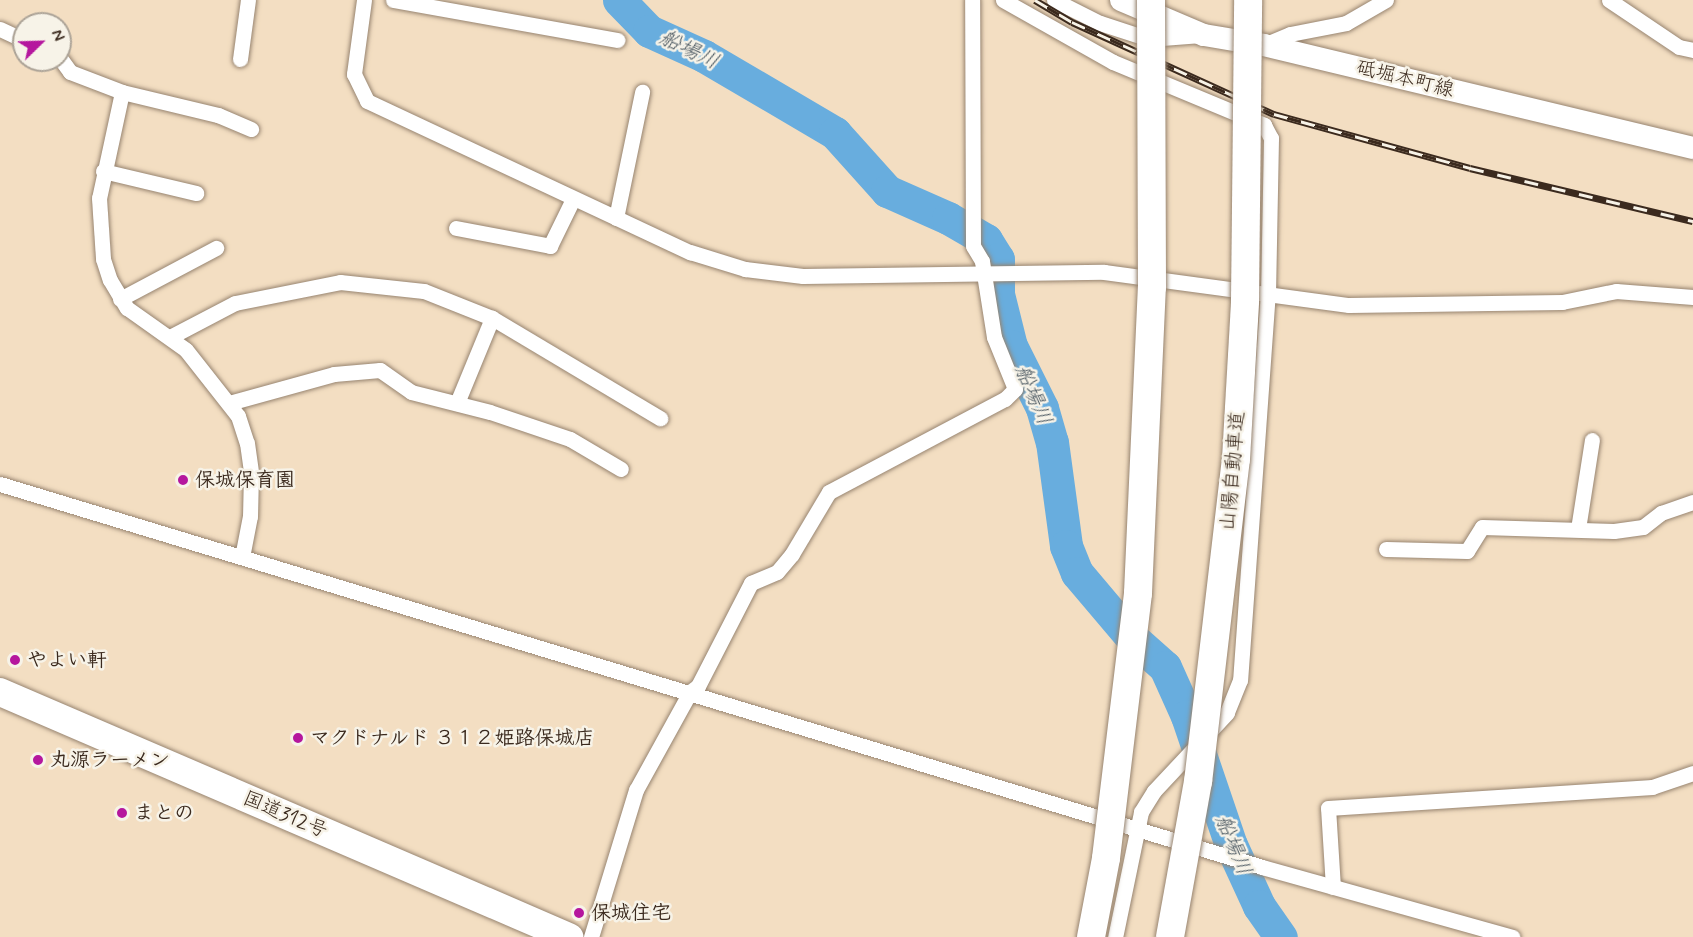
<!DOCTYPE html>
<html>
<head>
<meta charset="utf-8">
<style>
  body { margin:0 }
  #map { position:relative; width:1693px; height:937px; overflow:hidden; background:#f3dec2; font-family:Mynerve,"Klee One",sans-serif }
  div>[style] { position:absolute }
  .river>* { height:33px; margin:-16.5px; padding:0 16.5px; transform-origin:16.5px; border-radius:16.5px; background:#68adde }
  .roads { filter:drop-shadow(0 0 2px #978470) drop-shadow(0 0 2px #978470) }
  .street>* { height:15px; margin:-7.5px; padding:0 7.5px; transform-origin:7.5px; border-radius:7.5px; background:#fff }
  .secondary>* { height:22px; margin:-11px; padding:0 11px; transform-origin:11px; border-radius:11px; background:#fff }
  .highway>* { height:28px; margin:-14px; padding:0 14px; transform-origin:14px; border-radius:14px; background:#fff }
  .rail>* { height:7px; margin-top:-3.5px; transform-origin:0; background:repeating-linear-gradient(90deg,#f7f3e8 0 14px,#3b2a1e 0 28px); box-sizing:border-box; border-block:2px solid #3b2a1e }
  .bridges { filter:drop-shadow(0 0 2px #978470) drop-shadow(0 0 2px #978470) }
  .highway-bridge>* { height:28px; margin:-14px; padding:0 14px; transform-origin:14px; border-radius:14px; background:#fff }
  .dots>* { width:16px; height:16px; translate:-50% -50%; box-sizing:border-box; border:3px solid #f7f3e8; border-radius:50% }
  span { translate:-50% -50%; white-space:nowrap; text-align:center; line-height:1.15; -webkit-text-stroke:5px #f7f3e8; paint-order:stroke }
  .street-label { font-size:20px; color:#3b2a1e }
  .poi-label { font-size:20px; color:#3b2a1e; font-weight:700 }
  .left { translate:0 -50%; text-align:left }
  .water-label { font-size:21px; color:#4b5861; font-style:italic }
  .north { position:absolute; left:12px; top:12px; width:60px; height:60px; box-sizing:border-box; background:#f7f3e8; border:2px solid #aca397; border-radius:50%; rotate:67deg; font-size:16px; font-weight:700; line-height:24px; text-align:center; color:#3b2a1e }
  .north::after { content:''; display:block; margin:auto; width:21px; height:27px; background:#b5179e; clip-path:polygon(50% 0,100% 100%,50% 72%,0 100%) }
</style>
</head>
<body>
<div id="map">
  <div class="river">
    <i style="left:619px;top:0;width:43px;rotate:45.9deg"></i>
    <i style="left:649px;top:31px;width:60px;rotate:24.4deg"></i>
    <i style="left:704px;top:56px;width:152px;rotate:30.4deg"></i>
    <i style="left:835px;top:133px;width:78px;rotate:48.1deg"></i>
    <i style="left:887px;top:191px;width:67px;rotate:23.9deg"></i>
    <i style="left:948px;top:218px;width:44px;rotate:30.1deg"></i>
    <i style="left:986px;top:240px;width:22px;rotate:58deg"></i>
    <i style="left:998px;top:259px;width:35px;rotate:90deg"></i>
    <i style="left:998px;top:294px;width:54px;rotate:76deg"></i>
    <i style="left:1011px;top:346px;width:69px;rotate:63.4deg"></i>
    <i style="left:1042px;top:408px;width:35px;rotate:74deg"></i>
    <i style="left:1052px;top:442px;width:105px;rotate:82.3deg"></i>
    <i style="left:1066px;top:546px;width:29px;rotate:68deg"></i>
    <i style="left:1077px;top:573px;width:84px;rotate:49.8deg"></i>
    <i style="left:1131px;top:637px;width:45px;rotate:41.4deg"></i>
    <i style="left:1165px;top:667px;width:54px;rotate:65.8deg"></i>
    <i style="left:1187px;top:716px;width:136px;rotate:71.2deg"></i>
    <i style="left:1231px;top:845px;width:67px;rotate:65.3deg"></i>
    <i style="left:1259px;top:906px;width:38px;rotate:55deg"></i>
  </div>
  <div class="roads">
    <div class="street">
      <i style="left:364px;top:0;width:75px;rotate:97.7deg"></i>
      <i style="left:354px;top:74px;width:30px;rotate:64deg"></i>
      <i style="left:367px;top:101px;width:357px;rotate:25.1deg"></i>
      <i style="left:690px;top:252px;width:58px;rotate:17.2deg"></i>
      <i style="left:745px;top:269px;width:58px;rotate:6.9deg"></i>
      <i style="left:803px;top:276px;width:301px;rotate:-0.8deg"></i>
      <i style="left:1104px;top:272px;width:247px;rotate:7.7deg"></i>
      <i style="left:1349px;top:305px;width:213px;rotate:-0.8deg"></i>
      <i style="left:1562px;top:302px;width:55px;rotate:-11.5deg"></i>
      <i style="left:1616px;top:291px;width:77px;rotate:4.5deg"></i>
      <i style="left:393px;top:0;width:228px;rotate:10.1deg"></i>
      <i style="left:1003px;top:0;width:126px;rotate:29.4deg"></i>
      <i style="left:1113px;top:62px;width:164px;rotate:22.6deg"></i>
      <i style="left:1264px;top:125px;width:15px;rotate:62deg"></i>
      <i style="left:1271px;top:138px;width:153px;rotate:91.1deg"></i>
      <i style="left:1268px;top:291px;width:390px;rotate:94.1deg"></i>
      <i style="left:1240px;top:680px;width:35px;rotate:112deg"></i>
      <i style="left:1227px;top:713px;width:107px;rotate:133.1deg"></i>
      <i style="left:1154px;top:791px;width:25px;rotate:122deg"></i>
      <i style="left:1141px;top:812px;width:128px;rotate:101.7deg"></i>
      <i style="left:1054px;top:0;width:51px;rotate:26.6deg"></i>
      <i style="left:1100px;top:23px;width:52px;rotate:18.1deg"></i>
      <i style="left:1149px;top:39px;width:52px;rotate:-4.4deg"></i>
      <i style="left:1609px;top:0;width:84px;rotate:33.9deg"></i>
      <i style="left:1679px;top:47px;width:14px;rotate:12deg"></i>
      <i style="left:0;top:29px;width:26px;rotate:25deg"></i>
      <i style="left:1264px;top:45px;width:28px;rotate:-23deg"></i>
      <i style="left:1290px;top:34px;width:57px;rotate:-11.1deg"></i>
      <i style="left:1346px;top:23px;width:46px;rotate:-29.9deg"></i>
      <i style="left:60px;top:58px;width:17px;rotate:54deg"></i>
      <i style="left:70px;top:72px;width:56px;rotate:21deg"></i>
      <i style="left:122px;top:92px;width:108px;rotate:102.2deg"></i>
      <i style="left:99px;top:198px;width:61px;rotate:86.2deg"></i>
      <i style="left:103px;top:259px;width:22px;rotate:72deg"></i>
      <i style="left:110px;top:280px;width:33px;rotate:59deg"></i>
      <i style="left:127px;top:308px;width:72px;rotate:35.4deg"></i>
      <i style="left:186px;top:350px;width:84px;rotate:51.8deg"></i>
      <i style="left:238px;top:416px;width:28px;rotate:72deg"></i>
      <i style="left:247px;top:443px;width:30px;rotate:82deg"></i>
      <i style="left:251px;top:473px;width:43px;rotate:91.3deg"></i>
      <i style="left:250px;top:516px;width:42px;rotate:101deg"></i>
      <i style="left:240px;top:59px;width:60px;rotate:-82.3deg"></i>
      <i style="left:122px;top:92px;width:99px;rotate:13.5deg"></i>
      <i style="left:218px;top:115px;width:36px;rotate:23deg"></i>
      <i style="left:103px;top:171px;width:96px;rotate:13.3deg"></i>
      <i style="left:616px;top:218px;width:129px;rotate:-78.3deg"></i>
      <i style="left:456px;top:228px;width:96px;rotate:10.8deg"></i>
      <i style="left:550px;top:246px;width:52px;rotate:-63.9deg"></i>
      <i style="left:120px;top:299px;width:109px;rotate:-28deg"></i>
      <i style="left:170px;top:337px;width:73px;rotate:-27.6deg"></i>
      <i style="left:235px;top:303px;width:107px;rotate:-11.3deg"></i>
      <i style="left:340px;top:282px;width:84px;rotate:6.1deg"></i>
      <i style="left:424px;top:291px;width:73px;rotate:21.7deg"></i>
      <i style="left:492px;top:318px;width:196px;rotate:30.8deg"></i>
      <i style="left:229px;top:403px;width:109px;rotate:-15.4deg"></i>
      <i style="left:334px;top:374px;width:46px;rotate:-5deg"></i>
      <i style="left:380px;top:370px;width:38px;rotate:35deg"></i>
      <i style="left:411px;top:392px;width:81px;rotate:14.2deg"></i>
      <i style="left:490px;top:412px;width:84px;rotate:18.6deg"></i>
      <i style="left:570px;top:439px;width:59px;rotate:30.5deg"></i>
      <i style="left:457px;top:403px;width:92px;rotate:-67.6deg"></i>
      <i style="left:0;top:484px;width:1319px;rotate:16.88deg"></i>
      <i style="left:1262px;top:867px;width:260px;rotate:15.6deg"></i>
      <i style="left:1578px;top:529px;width:90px;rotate:-81.1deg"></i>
      <i style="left:1386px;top:549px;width:81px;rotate:1.4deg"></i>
      <i style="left:1467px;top:551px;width:28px;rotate:-58deg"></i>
      <i style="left:1482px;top:527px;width:132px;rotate:1.7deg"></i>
      <i style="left:1614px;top:531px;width:29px;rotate:-8deg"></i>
      <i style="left:1643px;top:527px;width:23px;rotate:-38deg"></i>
      <i style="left:1661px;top:513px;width:34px;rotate:-19deg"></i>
      <i style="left:1333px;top:887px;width:79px;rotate:-93.6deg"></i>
      <i style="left:1328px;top:808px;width:325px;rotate:-3.7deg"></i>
      <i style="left:1652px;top:787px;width:43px;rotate:-18.9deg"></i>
      <i style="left:591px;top:937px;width:154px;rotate:-73deg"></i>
      <i style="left:636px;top:790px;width:112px;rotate:-61.1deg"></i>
      <i style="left:690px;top:692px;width:10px;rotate:-37deg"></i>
      <i style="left:698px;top:686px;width:116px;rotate:-62.8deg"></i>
      <i style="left:751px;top:583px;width:28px;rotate:-23deg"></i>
      <i style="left:777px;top:572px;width:23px;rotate:-50deg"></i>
      <i style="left:792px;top:554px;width:72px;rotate:-59.2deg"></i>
      <i style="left:829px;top:492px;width:199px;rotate:-27.9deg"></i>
      <i style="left:1005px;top:399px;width:14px;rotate:-45deg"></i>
      <i style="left:1015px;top:389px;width:56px;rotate:-112deg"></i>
      <i style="left:994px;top:337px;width:77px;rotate:-99deg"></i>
      <i style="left:982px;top:261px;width:17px;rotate:-121deg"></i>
      <i style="left:973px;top:246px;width:246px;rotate:-90.2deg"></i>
    </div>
    <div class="secondary">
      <i style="left:1121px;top:0;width:90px;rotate:22.9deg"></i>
      <i style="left:1204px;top:35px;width:61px;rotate:9.5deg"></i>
      <i style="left:1264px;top:45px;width:441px;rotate:13.5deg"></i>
    </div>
    <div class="highway">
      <i style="left:0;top:692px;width:620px;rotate:23.3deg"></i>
    </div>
  </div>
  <div class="rail">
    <i style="left:1035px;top:0;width:43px;rotate:30.7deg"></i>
    <i style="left:1072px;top:22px;width:222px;rotate:24.5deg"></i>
    <i style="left:1274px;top:114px;width:203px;rotate:15.4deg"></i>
    <i style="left:1470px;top:168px;width:229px;rotate:13.4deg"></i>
  </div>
  <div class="bridges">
    <div class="highway-bridge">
      <i style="left:1091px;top:937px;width:80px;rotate:-79.2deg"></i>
      <i style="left:1106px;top:858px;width:267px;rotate:-83.1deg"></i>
      <i style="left:1138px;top:593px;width:306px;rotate:-87.4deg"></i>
      <i style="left:1152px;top:287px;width:287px;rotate:-90.2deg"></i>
      <i style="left:1170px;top:937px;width:158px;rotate:-79.8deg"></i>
      <i style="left:1198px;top:782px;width:325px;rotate:-83.3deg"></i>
      <i style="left:1236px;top:459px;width:158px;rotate:-86.7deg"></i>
      <i style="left:1245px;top:301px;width:301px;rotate:-89.4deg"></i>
    </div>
  </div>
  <div class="dots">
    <i style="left:183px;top:480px;background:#b5179e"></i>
    <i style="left:15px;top:660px;background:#b5179e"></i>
    <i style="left:298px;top:738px;background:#b5179e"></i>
    <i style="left:38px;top:760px;background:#b5179e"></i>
    <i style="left:122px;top:813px;background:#b5179e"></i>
    <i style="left:579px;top:913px;background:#b5179e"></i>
  </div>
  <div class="street-label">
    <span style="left:1405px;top:79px;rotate:14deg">砥堀本町線</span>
    <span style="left:1233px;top:471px;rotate:-85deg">山陽自動車道</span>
    <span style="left:285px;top:815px;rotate:23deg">国道312号</span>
  </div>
  <div class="poi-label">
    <span class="left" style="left:195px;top:480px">保城保育園</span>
    <span class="left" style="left:27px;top:660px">やよい軒</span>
    <span class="left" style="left:310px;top:738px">マクドナルド ３１２姫路保城店</span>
    <span class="left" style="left:50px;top:760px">丸源ラーメン</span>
    <span class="left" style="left:134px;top:813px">まとの</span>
    <span class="left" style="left:591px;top:913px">保城住宅</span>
  </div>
  <div class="water-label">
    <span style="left:689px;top:50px;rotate:26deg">船場川</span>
    <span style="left:1033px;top:395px;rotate:67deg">船場川</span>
    <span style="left:1233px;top:845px;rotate:68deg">船場川</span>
  </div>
  <div class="north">N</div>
</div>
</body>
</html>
